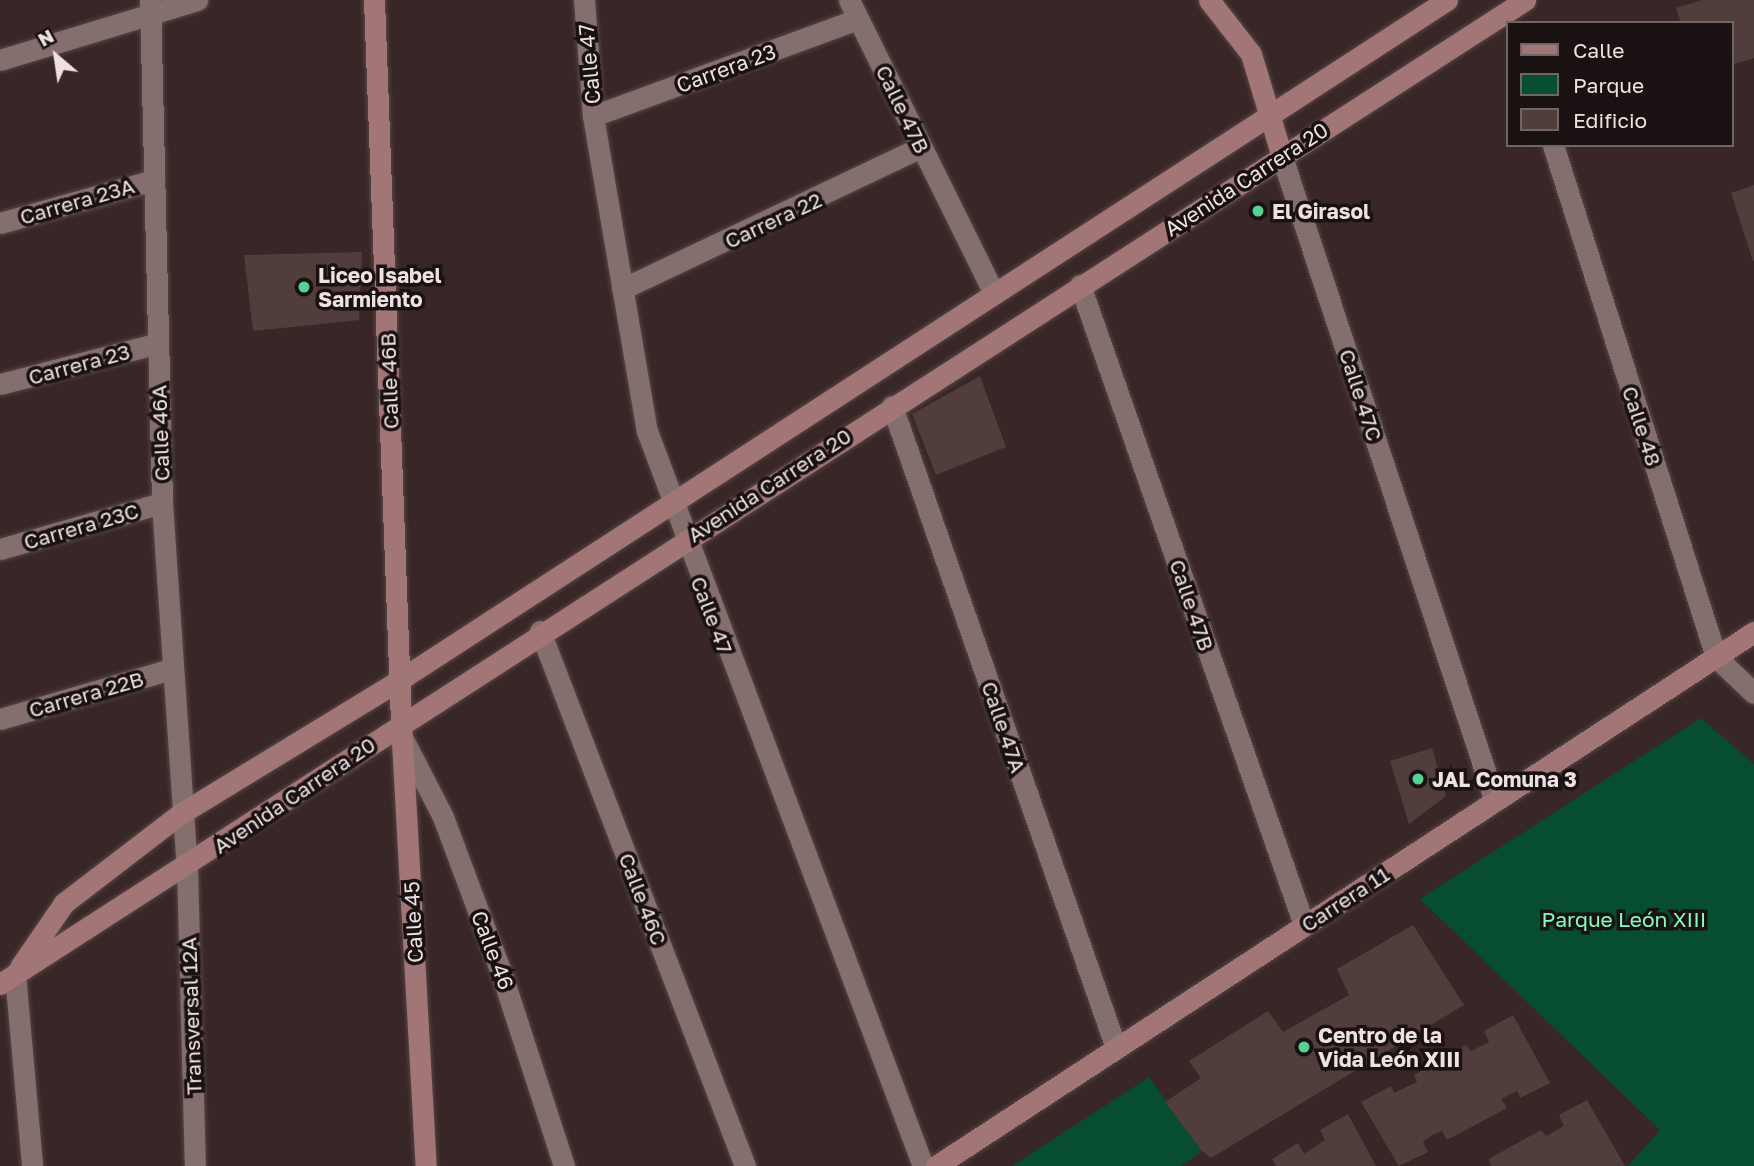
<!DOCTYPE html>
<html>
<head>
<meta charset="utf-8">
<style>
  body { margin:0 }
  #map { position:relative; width:1754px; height:1166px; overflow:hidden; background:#392626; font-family:"Golos Text",sans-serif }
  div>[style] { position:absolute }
  .green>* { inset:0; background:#074d30 }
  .building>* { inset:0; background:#513d3c }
  .roads { filter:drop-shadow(0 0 2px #564646) drop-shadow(0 0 2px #564646) }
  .street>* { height:21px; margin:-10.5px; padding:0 10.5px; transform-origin:10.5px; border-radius:10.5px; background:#856e6e }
  .secondary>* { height:21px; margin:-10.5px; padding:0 10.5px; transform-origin:10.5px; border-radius:10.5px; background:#a27576 }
  .dots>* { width:19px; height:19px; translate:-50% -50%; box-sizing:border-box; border:4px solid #1a1212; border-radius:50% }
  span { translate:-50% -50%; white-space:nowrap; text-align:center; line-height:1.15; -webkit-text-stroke:7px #1a1212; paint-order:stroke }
  .street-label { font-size:21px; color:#eee1e1 }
  .poi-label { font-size:21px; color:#eee1e1; font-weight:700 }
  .left { translate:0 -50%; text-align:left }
  .park-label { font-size:21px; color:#87fabd }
  .legend { position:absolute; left:1506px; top:21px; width:228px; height:126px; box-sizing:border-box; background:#1a1212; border:2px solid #6f6565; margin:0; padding:9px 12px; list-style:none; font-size:21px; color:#eee1e1 }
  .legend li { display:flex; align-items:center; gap:14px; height:35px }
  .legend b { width:35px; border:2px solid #6f6565 }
  .north { position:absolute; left:21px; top:21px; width:70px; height:70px; -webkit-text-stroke:5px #1a1212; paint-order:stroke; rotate:331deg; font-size:19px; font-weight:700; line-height:28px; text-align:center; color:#eee1e1 }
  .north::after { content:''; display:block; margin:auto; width:24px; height:32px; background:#eee1e1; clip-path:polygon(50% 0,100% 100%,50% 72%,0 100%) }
</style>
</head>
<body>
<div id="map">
  <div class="green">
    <i style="clip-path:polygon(1701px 718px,1754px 764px,1754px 1166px,1628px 1166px,1660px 1130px,1420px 899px)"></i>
    <i style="clip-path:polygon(1149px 1077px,1202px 1151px,1181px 1166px,1012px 1166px)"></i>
  </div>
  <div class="building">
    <i style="clip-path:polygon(1702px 0,1754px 0,1754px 58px,1731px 65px,1731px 23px,1681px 23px,1676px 8px)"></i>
    <i style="clip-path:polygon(1754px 185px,1754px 261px,1753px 261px,1731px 193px)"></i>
    <i style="clip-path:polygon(362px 252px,359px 320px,253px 331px,244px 255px)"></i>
    <i style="clip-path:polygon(980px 376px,1006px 447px,936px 475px,912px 414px)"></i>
    <i style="clip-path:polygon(1432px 748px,1446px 796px,1409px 824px,1390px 761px)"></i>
    <i style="clip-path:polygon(1413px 925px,1464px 1005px,1211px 1158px,1202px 1151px,1165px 1102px,1201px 1078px,1189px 1061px,1268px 1011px,1283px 1032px,1349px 995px,1337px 969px)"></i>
    <i style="clip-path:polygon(1513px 1015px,1550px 1083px,1520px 1098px,1517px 1091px,1501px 1099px,1507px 1108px,1447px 1140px,1442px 1131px,1432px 1135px,1423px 1142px,1428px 1152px,1399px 1166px,1361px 1102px,1391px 1086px,1394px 1093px,1417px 1082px,1414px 1075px,1466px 1045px,1471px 1051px,1489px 1042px,1484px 1031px)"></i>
    <i style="clip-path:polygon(1587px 1100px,1625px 1166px,1491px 1166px,1489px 1159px,1541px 1130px,1546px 1136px,1564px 1126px,1559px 1115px)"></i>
    <i style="clip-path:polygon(1348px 1114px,1376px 1166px,1276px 1166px,1272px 1159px,1298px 1143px,1304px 1154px,1325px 1140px,1320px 1130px)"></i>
  </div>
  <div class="roads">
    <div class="street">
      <i style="left:150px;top:0;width:503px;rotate:88.63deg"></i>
      <i style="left:162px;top:503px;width:364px;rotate:86.1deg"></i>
      <i style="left:187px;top:866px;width:300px;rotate:88.5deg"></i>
      <i style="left:584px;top:0;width:116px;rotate:85.6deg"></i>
      <i style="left:593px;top:116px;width:320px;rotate:80.3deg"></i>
      <i style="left:647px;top:431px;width:785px;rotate:69.42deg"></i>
      <i style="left:849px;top:0;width:327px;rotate:63.7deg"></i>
      <i style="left:0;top:60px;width:206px;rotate:-16.9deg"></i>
      <i style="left:593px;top:116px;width:282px;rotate:-20.1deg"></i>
      <i style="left:1553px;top:145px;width:537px;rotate:72.34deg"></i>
      <i style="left:1716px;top:657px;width:52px;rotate:43.5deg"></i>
      <i style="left:1282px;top:157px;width:678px;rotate:71.7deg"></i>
      <i style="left:0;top:223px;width:160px;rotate:-15.6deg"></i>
      <i style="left:1080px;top:285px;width:678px;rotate:70.71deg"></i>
      <i style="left:622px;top:289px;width:331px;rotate:-25.4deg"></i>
      <i style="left:0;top:384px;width:163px;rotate:-14.5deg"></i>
      <i style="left:892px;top:406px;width:680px;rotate:70.77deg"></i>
      <i style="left:0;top:549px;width:168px;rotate:-15.9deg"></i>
      <i style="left:540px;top:631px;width:573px;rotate:69.03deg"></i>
      <i style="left:0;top:719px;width:178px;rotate:-16.3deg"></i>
      <i style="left:404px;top:741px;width:85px;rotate:62.8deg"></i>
      <i style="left:443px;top:817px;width:165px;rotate:69.5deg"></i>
      <i style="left:501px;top:972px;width:204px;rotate:72deg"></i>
      <i style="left:15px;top:974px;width:193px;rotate:84.9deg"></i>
    </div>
    <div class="secondary">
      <i style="left:374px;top:0;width:725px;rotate:87.86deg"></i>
      <i style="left:401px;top:724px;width:443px;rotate:86.8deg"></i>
      <i style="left:1209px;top:0;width:68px;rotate:52.1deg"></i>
      <i style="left:1251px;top:54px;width:108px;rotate:73.2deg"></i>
      <i style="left:20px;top:967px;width:78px;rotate:-55.5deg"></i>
      <i style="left:64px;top:903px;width:146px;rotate:-37.5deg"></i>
      <i style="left:180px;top:814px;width:259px;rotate:-31.4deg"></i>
      <i style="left:401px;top:679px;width:1247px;rotate:-32.99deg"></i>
      <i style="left:0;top:984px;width:1815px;rotate:-32.83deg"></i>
      <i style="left:936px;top:1166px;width:977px;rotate:-33.14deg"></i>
    </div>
  </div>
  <div class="dots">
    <i style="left:1258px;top:211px;background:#54d395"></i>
    <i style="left:304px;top:287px;background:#54d395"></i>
    <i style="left:1418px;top:779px;background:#54d395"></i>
    <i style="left:1304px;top:1047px;background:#54d395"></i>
  </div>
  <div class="street-label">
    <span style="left:589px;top:64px;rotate:-95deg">Calle 47</span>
    <span style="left:726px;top:68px;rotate:-20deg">Carrera 23</span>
    <span style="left:903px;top:109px;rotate:64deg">Calle 47B</span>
    <span style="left:1246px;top:179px;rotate:-33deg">Avenida Carrera 20</span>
    <span style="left:77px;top:201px;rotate:-16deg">Carrera 23A</span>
    <span style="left:773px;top:220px;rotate:-25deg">Carrera 22</span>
    <span style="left:79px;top:364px;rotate:-15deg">Carrera 23</span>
    <span style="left:389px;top:381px;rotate:-92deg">Calle 46B</span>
    <span style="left:1361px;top:395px;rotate:72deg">Calle 47C</span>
    <span style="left:1642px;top:426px;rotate:72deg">Calle 48</span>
    <span style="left:160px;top:433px;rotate:-92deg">Calle 46A</span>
    <span style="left:769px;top:485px;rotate:-33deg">Avenida Carrera 20</span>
    <span style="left:81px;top:526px;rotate:-16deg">Carrera 23C</span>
    <span style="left:1192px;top:605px;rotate:71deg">Calle 47B</span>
    <span style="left:712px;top:615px;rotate:69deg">Calle 47</span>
    <span style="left:86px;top:694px;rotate:-16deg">Carrera 22B</span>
    <span style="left:1004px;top:727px;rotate:71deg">Calle 47A</span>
    <span style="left:294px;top:795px;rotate:-34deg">Avenida Carrera 20</span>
    <span style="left:643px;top:899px;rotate:69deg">Calle 46C</span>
    <span style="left:1345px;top:899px;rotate:-33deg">Carrera 11</span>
    <span style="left:413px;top:922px;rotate:-93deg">Calle 45</span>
    <span style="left:493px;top:950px;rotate:69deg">Calle 46</span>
    <span style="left:191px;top:1016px;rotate:-92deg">Transversal 12A</span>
  </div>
  <div class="poi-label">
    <span class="left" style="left:1272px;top:211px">El Girasol</span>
    <span class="left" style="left:318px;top:287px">Liceo Isabel<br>Sarmiento</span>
    <span class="left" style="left:1432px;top:779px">JAL Comuna 3</span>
    <span class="left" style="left:1318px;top:1047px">Centro de la<br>Vida León XIII</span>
  </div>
  <div class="park-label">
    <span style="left:1624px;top:919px">Parque León XIII</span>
  </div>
  <ul class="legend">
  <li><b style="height:9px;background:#a27576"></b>Calle</li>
  <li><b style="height:19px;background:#074d30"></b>Parque</li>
  <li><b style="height:19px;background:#513d3c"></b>Edificio</li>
  </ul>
  <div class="north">N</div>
</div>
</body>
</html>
